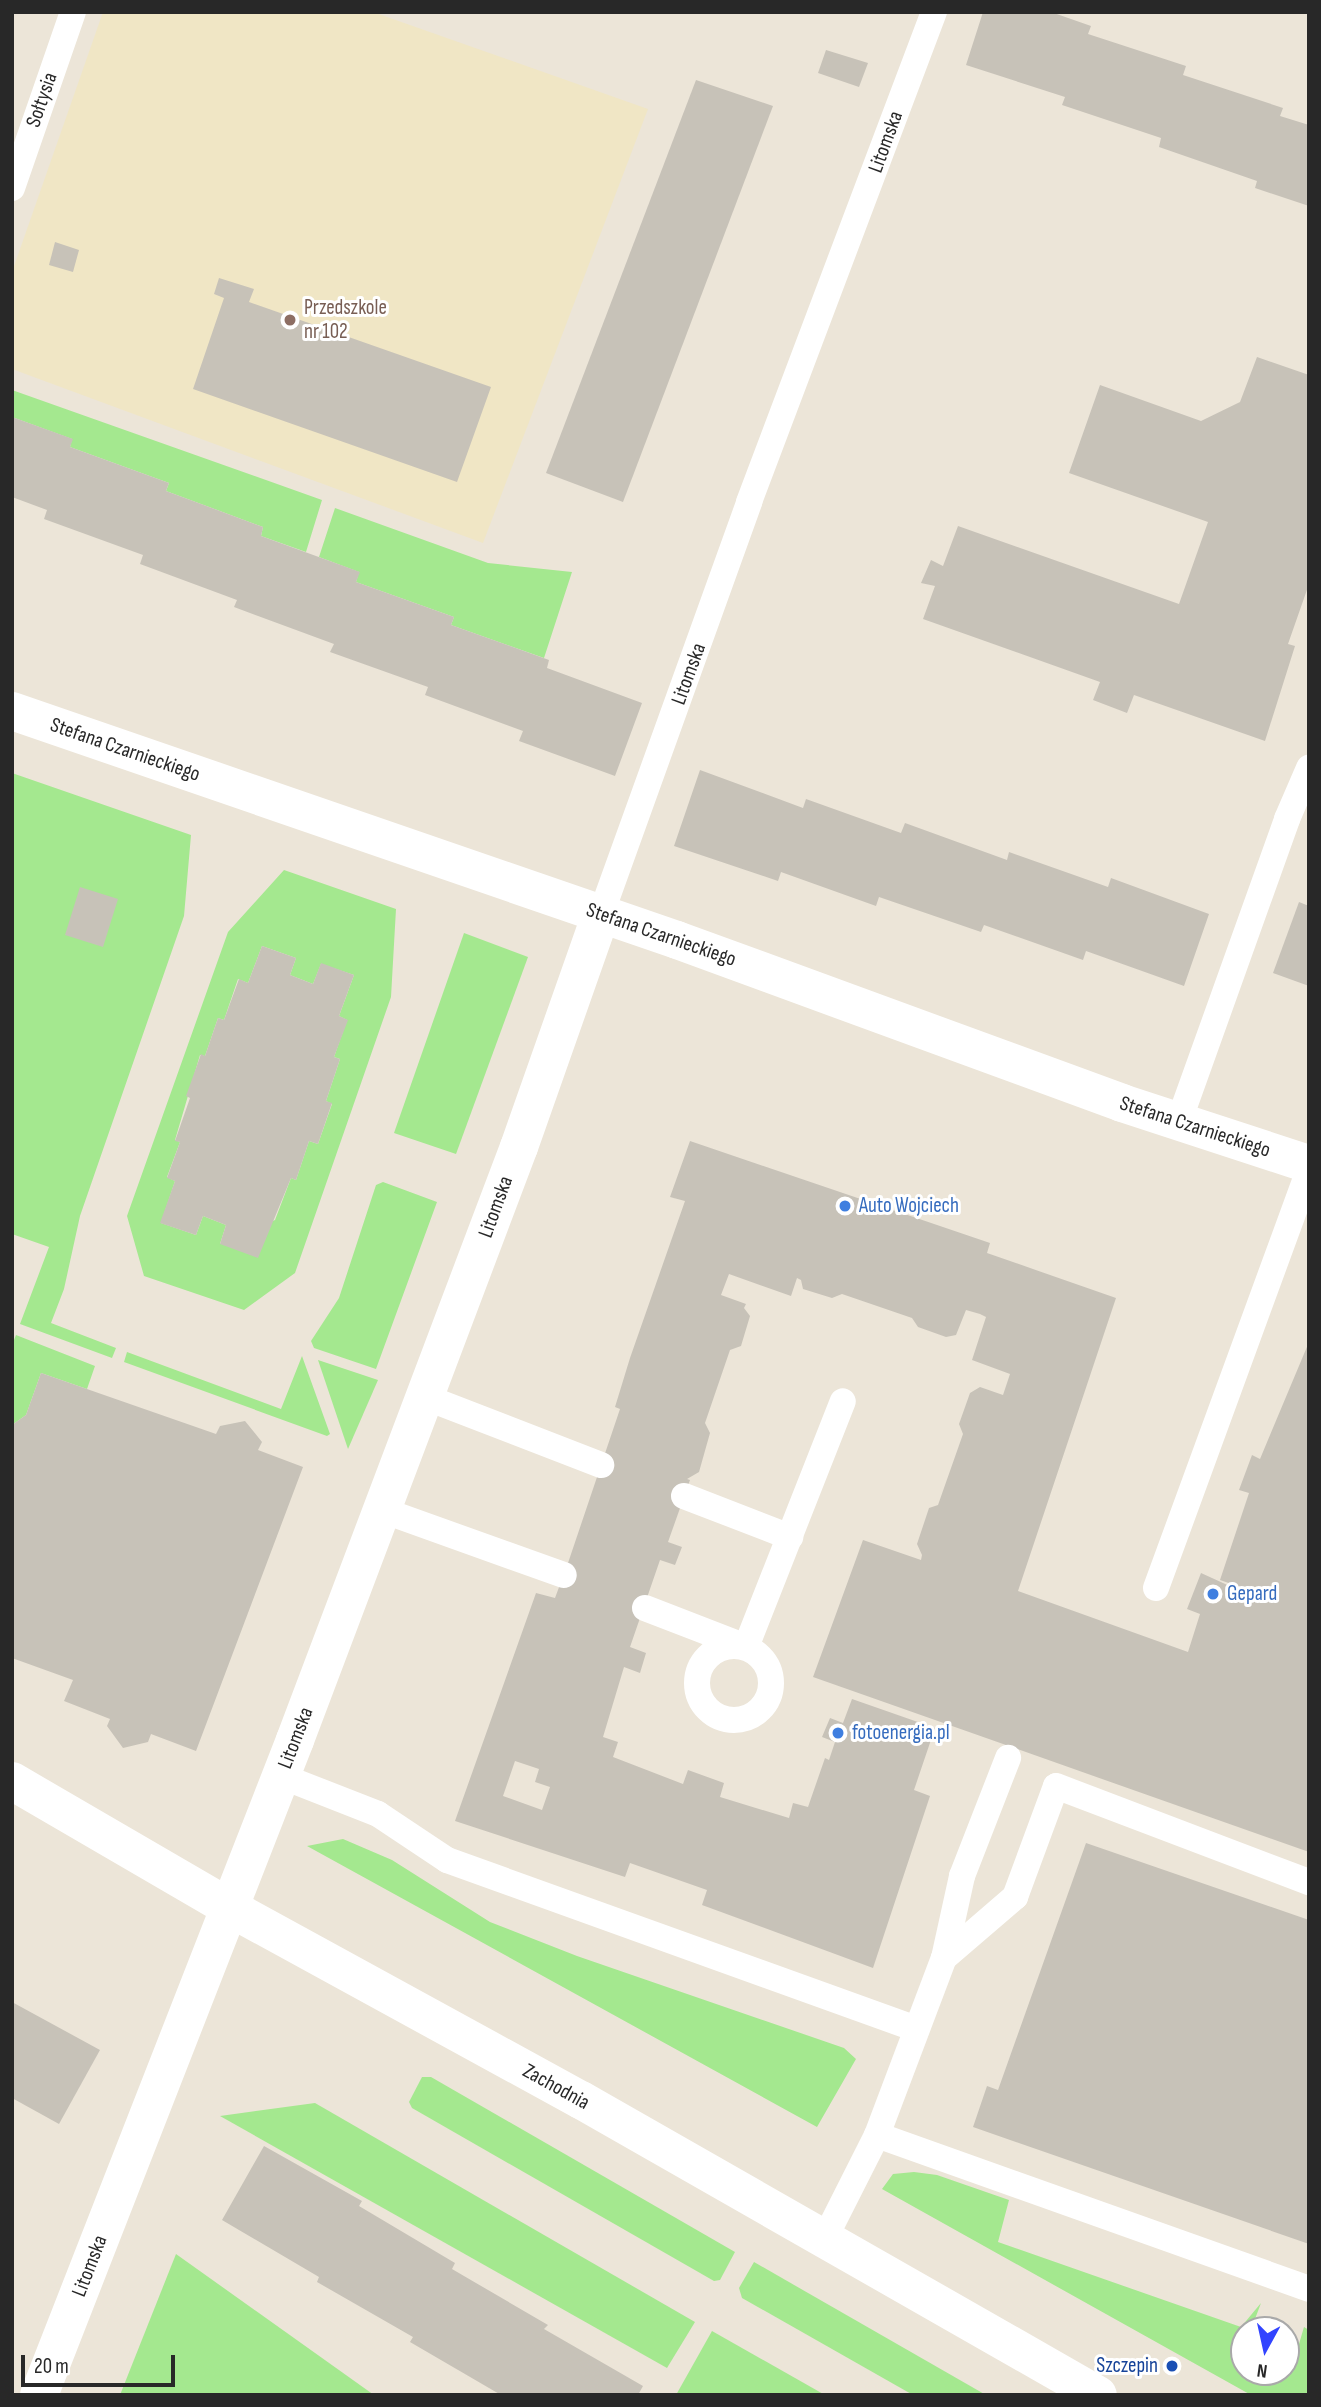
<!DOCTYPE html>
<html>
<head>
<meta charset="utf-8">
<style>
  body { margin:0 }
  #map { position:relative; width:1321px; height:2407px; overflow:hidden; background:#ece5d8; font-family:"Sofia Sans Condensed",sans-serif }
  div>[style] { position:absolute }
  .education>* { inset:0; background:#f0e6c5 }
  .green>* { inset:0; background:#a4e88f }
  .building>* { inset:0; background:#c7c2b8 }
  .service>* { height:26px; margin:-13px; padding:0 13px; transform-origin:13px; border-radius:13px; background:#fff }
  .service>.ring { margin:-13px; padding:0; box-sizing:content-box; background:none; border:26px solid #fff; border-radius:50% }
  .minor>* { height:38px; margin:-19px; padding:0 19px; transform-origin:19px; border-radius:19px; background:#fff }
  .tertiary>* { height:38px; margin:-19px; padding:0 19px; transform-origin:19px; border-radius:19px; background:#fff }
  .dots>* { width:19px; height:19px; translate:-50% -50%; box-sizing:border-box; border:4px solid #fff; border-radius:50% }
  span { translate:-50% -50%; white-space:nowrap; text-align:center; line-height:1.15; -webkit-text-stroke:6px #fff; paint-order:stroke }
  .street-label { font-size:21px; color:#282828 }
  .education-label { font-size:21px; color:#785e54 }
  .left { translate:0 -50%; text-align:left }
  .shop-label { font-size:21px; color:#366cbe }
  .transit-label { font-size:21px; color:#164399 }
  .right { translate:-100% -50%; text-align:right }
  .frame { position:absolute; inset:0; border:14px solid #282828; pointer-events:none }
  .north { position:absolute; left:1230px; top:2316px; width:70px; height:70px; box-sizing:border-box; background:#fff; border:2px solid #a9a9a9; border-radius:50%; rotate:188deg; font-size:19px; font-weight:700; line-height:28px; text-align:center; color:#282828 }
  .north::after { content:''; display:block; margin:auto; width:24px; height:32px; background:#3244ff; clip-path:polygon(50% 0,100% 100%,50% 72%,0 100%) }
  .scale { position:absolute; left:21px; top:2355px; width:154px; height:32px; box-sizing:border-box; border:4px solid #282828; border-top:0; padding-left:9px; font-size:21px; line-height:24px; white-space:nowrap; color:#282828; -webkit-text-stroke:5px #fff; paint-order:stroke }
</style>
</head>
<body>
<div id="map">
  <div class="education">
    <i style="clip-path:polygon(103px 12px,373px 12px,648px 109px,483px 543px,12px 369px,12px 272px)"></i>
  </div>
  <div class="green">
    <i style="clip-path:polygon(12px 390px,322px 500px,306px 552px,261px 536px,263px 527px,166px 491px,169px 483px,70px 447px,72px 439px,12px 417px)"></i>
    <i style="clip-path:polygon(335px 508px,488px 563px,572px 572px,544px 658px,451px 625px,454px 617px,356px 582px,359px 572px,319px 557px)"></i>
    <i style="clip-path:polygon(12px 773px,191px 835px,184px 916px,80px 1216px,64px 1289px,51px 1323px,116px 1348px,112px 1358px,20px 1324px,49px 1247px,12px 1234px)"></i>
    <i style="clip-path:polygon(evenodd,284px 870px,396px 909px,391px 997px,295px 1273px,244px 1310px,144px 1276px,127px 1216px,228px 932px,284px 870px,262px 946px,296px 958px,290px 975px,313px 984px,321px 964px,354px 975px,339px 1016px,347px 1020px,334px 1057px,340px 1059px,326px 1101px,332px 1104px,318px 1144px,309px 1141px,296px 1180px,291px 1178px,275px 1220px,220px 1244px,226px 1225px,203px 1216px,196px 1235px,161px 1223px,175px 1181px,167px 1177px,180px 1142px,175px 1140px,200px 1055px,205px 1056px,218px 1018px,224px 1020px,238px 979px,248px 983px,262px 946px)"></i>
    <i style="clip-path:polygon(464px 933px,528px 957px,456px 1154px,394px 1133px)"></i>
    <i style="clip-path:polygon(383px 1182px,437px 1202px,376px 1369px,314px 1348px,311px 1341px,339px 1298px,376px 1185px)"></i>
    <i style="clip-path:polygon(16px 1335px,95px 1366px,87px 1389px,41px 1373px,26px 1415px,12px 1425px,12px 1345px)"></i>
    <i style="clip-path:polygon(127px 1352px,281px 1409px,302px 1356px,330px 1434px,327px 1436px,124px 1362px)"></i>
    <i style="clip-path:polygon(318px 1360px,378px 1380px,348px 1449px)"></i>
    <i style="clip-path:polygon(343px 1839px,392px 1860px,490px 1922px,577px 1956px,844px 2048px,856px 2059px,817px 2127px,307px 1846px)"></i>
    <i style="clip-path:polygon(422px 2077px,431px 2077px,735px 2252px,720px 2280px,714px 2281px,412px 2108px,409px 2102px)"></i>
    <i style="clip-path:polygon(315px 2103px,695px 2322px,667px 2368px,220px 2116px)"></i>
    <i style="clip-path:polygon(914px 2172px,937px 2175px,1009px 2200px,998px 2242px,1241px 2327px,1261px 2303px,1252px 2327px,1258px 2330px,1244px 2330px,1244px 2372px,1286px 2372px,1286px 2340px,1299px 2344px,1304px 2327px,1309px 2330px,1309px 2395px,1251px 2395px,882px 2189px,893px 2174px)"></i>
    <i style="clip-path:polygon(176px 2254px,374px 2395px,120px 2395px)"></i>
    <i style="clip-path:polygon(754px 2262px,986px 2395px,913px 2395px,742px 2298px,739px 2288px)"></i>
    <i style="clip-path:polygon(712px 2331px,825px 2395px,676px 2395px)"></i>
  </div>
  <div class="building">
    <i style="clip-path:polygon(983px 12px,1051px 12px,1091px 26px,1088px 34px,1186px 66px,1183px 75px,1283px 108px,1280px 116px,1309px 125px,1309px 206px,1255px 188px,1257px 181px,1159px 147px,1161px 138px,1062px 105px,1065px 97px,966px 65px)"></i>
    <i style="clip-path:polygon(826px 50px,868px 63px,859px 87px,818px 73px)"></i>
    <i style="clip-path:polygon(696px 80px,773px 106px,623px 502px,546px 473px)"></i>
    <i style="clip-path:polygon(55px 242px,79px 250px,73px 272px,49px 265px)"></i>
    <i style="clip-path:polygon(219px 278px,254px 289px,249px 302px,491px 387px,457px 482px,193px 389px,224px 298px,214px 294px)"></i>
    <i style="clip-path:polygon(1257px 357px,1309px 375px,1309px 584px,1288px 644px,1295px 646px,1265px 741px,1134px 695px,1127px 713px,1093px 700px,1100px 682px,923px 619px,935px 586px,921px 583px,931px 560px,943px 566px,958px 526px,1179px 604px,1208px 522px,1069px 473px,1100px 385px,1201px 421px,1240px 402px)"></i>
    <i style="clip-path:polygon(12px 417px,73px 439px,70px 447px,169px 483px,166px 491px,263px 527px,261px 536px,360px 572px,356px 582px,454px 617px,451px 625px,549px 660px,547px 668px,642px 703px,615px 776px,519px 741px,523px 731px,425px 695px,428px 687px,330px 652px,334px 644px,234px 607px,237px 600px,140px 564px,143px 555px,44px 519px,47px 510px,12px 497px)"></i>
    <i style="clip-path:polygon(700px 770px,803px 808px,806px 799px,901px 833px,905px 823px,1007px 860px,1009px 852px,1108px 887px,1111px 878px,1209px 914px,1184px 986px,1086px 951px,1083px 960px,984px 925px,981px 932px,879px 897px,876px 906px,781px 872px,778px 881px,674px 846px)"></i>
    <i style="clip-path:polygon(80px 887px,118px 899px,103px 947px,65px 935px)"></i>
    <i style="clip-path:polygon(1299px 902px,1309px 906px,1309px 986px,1273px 973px)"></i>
    <i style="clip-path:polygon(262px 946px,296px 958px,290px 975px,313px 984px,321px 963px,354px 975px,339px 1016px,348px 1020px,334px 1057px,340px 1059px,326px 1101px,332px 1103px,318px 1144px,309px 1141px,296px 1180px,291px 1178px,258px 1258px,220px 1244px,226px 1225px,203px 1216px,196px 1235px,160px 1223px,175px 1181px,167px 1178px,180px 1142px,175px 1141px,190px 1098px,186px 1096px,201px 1054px,205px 1056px,218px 1018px,224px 1020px,239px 979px,248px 983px)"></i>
    <i style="clip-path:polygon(evenodd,690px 1141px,990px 1243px,987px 1253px,1116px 1298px,1018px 1591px,1188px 1652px,1200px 1614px,1187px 1609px,1201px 1573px,1245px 1593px,1246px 1589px,1220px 1580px,1249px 1493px,1239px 1490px,1252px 1455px,1260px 1459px,1309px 1342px,1309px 1852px,813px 1677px,863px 1540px,921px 1560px,922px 1555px,917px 1544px,929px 1508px,938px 1505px,963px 1434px,959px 1424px,970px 1393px,980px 1387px,1003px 1395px,1010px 1374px,972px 1360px,986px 1317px,980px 1314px,966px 1310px,956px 1335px,946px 1337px,918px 1327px,912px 1318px,842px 1294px,832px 1298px,803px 1289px,801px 1280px,797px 1278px,791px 1296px,729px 1274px,721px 1295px,746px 1304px,744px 1308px,750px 1316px,741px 1346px,730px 1350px,705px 1423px,710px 1433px,699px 1472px,687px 1479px,690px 1480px,668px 1542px,682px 1547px,675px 1565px,660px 1560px,630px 1647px,646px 1653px,640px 1673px,624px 1667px,603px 1737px,618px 1742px,613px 1757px,683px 1784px,688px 1770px,724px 1783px,720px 1797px,789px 1818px,793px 1803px,808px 1807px,825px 1758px,829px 1760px,835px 1742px,822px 1737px,830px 1718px,843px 1723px,852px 1699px,935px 1728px,914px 1790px,930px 1796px,873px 1968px,702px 1905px,707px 1890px,630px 1863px,625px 1877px,455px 1821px,536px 1593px,555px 1598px,568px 1563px,620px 1409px,615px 1407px,630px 1358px,685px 1201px,670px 1197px,690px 1141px,515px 1761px,539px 1769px,535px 1782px,550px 1787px,542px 1810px,503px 1796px,515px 1761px)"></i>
    <i style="clip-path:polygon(41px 1373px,216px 1434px,220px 1426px,245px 1421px,262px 1442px,258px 1450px,303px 1467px,196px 1751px,151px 1734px,148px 1742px,123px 1748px,107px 1726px,110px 1719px,64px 1701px,73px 1680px,12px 1658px,12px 1425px,26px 1415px)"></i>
    <i style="clip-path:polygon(1086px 1843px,1309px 1920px,1309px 2244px,973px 2127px,987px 2086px,998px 2090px)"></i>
    <i style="clip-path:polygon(12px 2002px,100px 2050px,59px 2124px,12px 2098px)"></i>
    <i style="clip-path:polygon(264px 2146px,362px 2201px,359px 2206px,455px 2263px,452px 2269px,548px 2325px,544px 2329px,643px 2386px,638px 2395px,501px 2395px,410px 2342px,413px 2337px,317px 2282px,319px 2277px,222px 2220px)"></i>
  </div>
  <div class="service">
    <i style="left:12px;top:188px;width:186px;rotate:-70.9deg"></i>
    <i style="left:601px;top:914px;width:438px;rotate:-70.2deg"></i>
    <i style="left:749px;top:502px;width:524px;rotate:-69.32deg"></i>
    <i style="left:1179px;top:1121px;width:321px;rotate:-70.3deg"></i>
    <i style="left:1287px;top:819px;width:56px;rotate:-66.7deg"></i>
    <i style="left:425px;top:1397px;width:189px;rotate:21.1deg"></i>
    <i style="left:684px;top:1496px;width:114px;rotate:21.1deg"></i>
    <i style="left:382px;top:1510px;width:193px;rotate:19.7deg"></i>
    <i style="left:1156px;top:1588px;width:444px;rotate:-69.9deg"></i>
    <i style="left:645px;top:1608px;width:108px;rotate:21.1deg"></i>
    <i style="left:746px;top:1647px;width:264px;rotate:-68.5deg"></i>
    <i class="ring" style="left:697px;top:1646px;width:48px;height:48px"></i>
    <i style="left:281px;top:1776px;width:104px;rotate:21.4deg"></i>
    <i style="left:378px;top:1814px;width:83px;rotate:33.7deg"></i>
    <i style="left:447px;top:1860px;width:499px;rotate:19.8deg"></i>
    <i style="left:944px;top:1958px;width:84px;rotate:-77.6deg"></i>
    <i style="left:962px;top:1876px;width:127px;rotate:-68.7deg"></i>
    <i style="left:877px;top:2135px;width:459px;rotate:19.6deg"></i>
    <i style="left:825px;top:2238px;width:115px;rotate:-63.2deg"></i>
    <i style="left:877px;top:2135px;width:189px;rotate:-69.3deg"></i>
    <i style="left:944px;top:1958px;width:94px;rotate:-40.7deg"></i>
    <i style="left:1015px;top:1897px;width:118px;rotate:-69.7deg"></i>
    <i style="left:1056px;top:1786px;width:271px;rotate:20.8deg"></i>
  </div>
  <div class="minor">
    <i style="left:12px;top:711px;width:703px;rotate:19deg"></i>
    <i style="left:677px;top:940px;width:474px;rotate:20.1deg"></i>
    <i style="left:1122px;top:1103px;width:197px;rotate:18.1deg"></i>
    <i style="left:39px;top:2395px;width:703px;rotate:-68.65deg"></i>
    <i style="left:295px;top:1740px;width:634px;rotate:-69.31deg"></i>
    <i style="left:519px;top:1147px;width:247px;rotate:-70.6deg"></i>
  </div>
  <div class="tertiary">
    <i style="left:12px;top:1781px;width:252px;rotate:30.2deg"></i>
    <i style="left:230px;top:1908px;width:400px;rotate:28.7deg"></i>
    <i style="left:581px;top:2100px;width:595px;rotate:29.71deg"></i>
  </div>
  <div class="dots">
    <i style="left:290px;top:320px;background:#8d6e63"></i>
    <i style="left:845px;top:1206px;background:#3f7fe0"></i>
    <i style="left:1213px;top:1594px;background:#3f7fe0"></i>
    <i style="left:838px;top:1733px;background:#3f7fe0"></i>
    <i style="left:1172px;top:2366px;background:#1a4fb4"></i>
  </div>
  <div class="street-label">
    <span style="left:42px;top:100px;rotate:-71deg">Sołtysia</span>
    <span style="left:886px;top:142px;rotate:-70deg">Litomska</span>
    <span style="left:689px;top:674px;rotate:-70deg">Litomska</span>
    <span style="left:125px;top:750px;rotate:19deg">Stefana Czarnieckiego</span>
    <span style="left:661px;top:935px;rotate:19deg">Stefana Czarnieckiego</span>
    <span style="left:1195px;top:1127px;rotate:18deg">Stefana Czarnieckiego</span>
    <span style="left:496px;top:1207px;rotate:-70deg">Litomska</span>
    <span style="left:296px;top:1738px;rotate:-69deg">Litomska</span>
    <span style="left:556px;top:2087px;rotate:29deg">Zachodnia</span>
    <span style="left:90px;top:2266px;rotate:-69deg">Litomska</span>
  </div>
  <div class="education-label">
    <span class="left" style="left:304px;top:320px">Przedszkole<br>nr 102</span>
  </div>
  <div class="shop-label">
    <span class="left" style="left:859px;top:1206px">Auto Wojciech</span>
    <span class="left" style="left:1227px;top:1594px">Gepard</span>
    <span class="left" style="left:852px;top:1733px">fotoenergia.pl</span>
  </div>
  <div class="transit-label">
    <span class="right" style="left:1158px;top:2366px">Szczepin</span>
  </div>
  <div class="frame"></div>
  <div class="north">N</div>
  <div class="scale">20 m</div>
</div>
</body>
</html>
